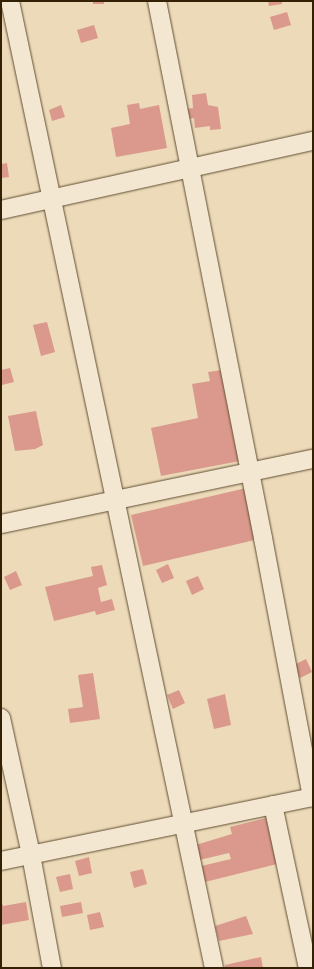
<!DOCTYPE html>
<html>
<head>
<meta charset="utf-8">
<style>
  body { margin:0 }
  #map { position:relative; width:314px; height:969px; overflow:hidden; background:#ecdab9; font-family:"Libre Caslon Text",serif }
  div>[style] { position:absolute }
  .building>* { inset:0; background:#da998c }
  .roads { filter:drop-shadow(0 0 1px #614e32) drop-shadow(0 0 1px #614e32) }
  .street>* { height:18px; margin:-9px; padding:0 9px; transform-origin:9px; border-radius:9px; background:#f3e7d2 }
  span { translate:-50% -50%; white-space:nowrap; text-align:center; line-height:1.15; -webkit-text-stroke:3.5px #f3e7d2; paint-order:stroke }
  .frame { position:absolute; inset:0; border:2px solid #332005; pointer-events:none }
</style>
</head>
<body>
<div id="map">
  <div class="building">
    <i style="clip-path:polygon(93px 1px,104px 1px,104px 4px,93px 4px)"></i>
    <i style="clip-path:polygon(268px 1px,282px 1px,282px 4px,269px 6px)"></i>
    <i style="clip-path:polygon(287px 12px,291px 25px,274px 30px,270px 17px)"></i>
    <i style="clip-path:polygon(94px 25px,98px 38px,81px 43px,77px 30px)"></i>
    <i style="clip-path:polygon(206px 93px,208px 105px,218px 107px,221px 129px,210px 130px,210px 126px,195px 128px,194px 118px,188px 119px,186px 109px,193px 108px,192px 95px)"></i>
    <i style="clip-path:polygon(139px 103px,140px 109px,159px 105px,167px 148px,116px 157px,111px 128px,130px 124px,127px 105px)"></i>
    <i style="clip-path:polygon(61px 105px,65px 117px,52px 121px,49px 110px)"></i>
    <i style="clip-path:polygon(7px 163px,9px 177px,1px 178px,1px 164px)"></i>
    <i style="clip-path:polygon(47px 322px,55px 352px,41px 356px,33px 325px)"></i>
    <i style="clip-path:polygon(10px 368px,14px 382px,2px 385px,1px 370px)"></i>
    <i style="clip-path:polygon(222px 370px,240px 461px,161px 476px,151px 428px,198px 418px,192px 384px,210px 381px,208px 372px)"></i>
    <i style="clip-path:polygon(36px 411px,43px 445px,35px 449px,15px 451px,8px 416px)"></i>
    <i style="clip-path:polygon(246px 488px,259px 539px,143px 566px,131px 515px)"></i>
    <i style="clip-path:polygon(168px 564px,174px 578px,162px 583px,156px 570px)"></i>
    <i style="clip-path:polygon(102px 565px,107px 585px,98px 588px,101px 602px,112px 599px,115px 610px,96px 615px,95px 611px,54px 621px,45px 587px,93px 576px,91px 567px)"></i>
    <i style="clip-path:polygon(16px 571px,22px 585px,10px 590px,4px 577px)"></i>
    <i style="clip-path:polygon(198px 576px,204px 589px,192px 595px,186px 581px)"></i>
    <i style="clip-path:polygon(306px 659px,312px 672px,300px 678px,294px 665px)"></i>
    <i style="clip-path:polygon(93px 673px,100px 719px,70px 723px,68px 709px,83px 707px,78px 675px)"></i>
    <i style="clip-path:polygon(179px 690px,185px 703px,173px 709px,167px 695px)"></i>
    <i style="clip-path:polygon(225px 694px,231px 725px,214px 729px,207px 699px)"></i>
    <i style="clip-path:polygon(266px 818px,277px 864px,201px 883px,197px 867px,231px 859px,229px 853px,195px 861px,189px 847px,232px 834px,230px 827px)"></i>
    <i style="clip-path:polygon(89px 857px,92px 873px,79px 876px,75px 861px)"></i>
    <i style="clip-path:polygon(143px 869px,147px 884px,134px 888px,130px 872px)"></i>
    <i style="clip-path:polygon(70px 874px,73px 889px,60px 892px,56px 877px)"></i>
    <i style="clip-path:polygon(1px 899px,3px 906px,26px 902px,29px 920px,1px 925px)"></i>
    <i style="clip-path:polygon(81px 902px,83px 913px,62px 917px,60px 906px)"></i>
    <i style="clip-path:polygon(100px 912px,104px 927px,90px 930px,87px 915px)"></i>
    <i style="clip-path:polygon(246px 916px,253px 934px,219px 941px,215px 926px)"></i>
    <i style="clip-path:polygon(261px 957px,263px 968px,225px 968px,225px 965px)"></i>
  </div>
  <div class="roads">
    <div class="street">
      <i style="left:10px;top:1px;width:988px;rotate:78.09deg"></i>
      <i style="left:157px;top:1px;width:547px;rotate:78.83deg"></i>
      <i style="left:263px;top:538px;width:264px;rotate:79.3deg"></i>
      <i style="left:1px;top:210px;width:320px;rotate:-12.5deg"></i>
      <i style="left:1px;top:524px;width:319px;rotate:-11.8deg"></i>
      <i style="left:1px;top:718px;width:140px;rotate:77.6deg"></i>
      <i style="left:31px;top:855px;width:115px;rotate:79.5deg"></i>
      <i style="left:273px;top:805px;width:167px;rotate:77.9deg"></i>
      <i style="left:1px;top:861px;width:318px;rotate:-11.6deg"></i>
    </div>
  </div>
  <div class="frame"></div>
</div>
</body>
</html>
